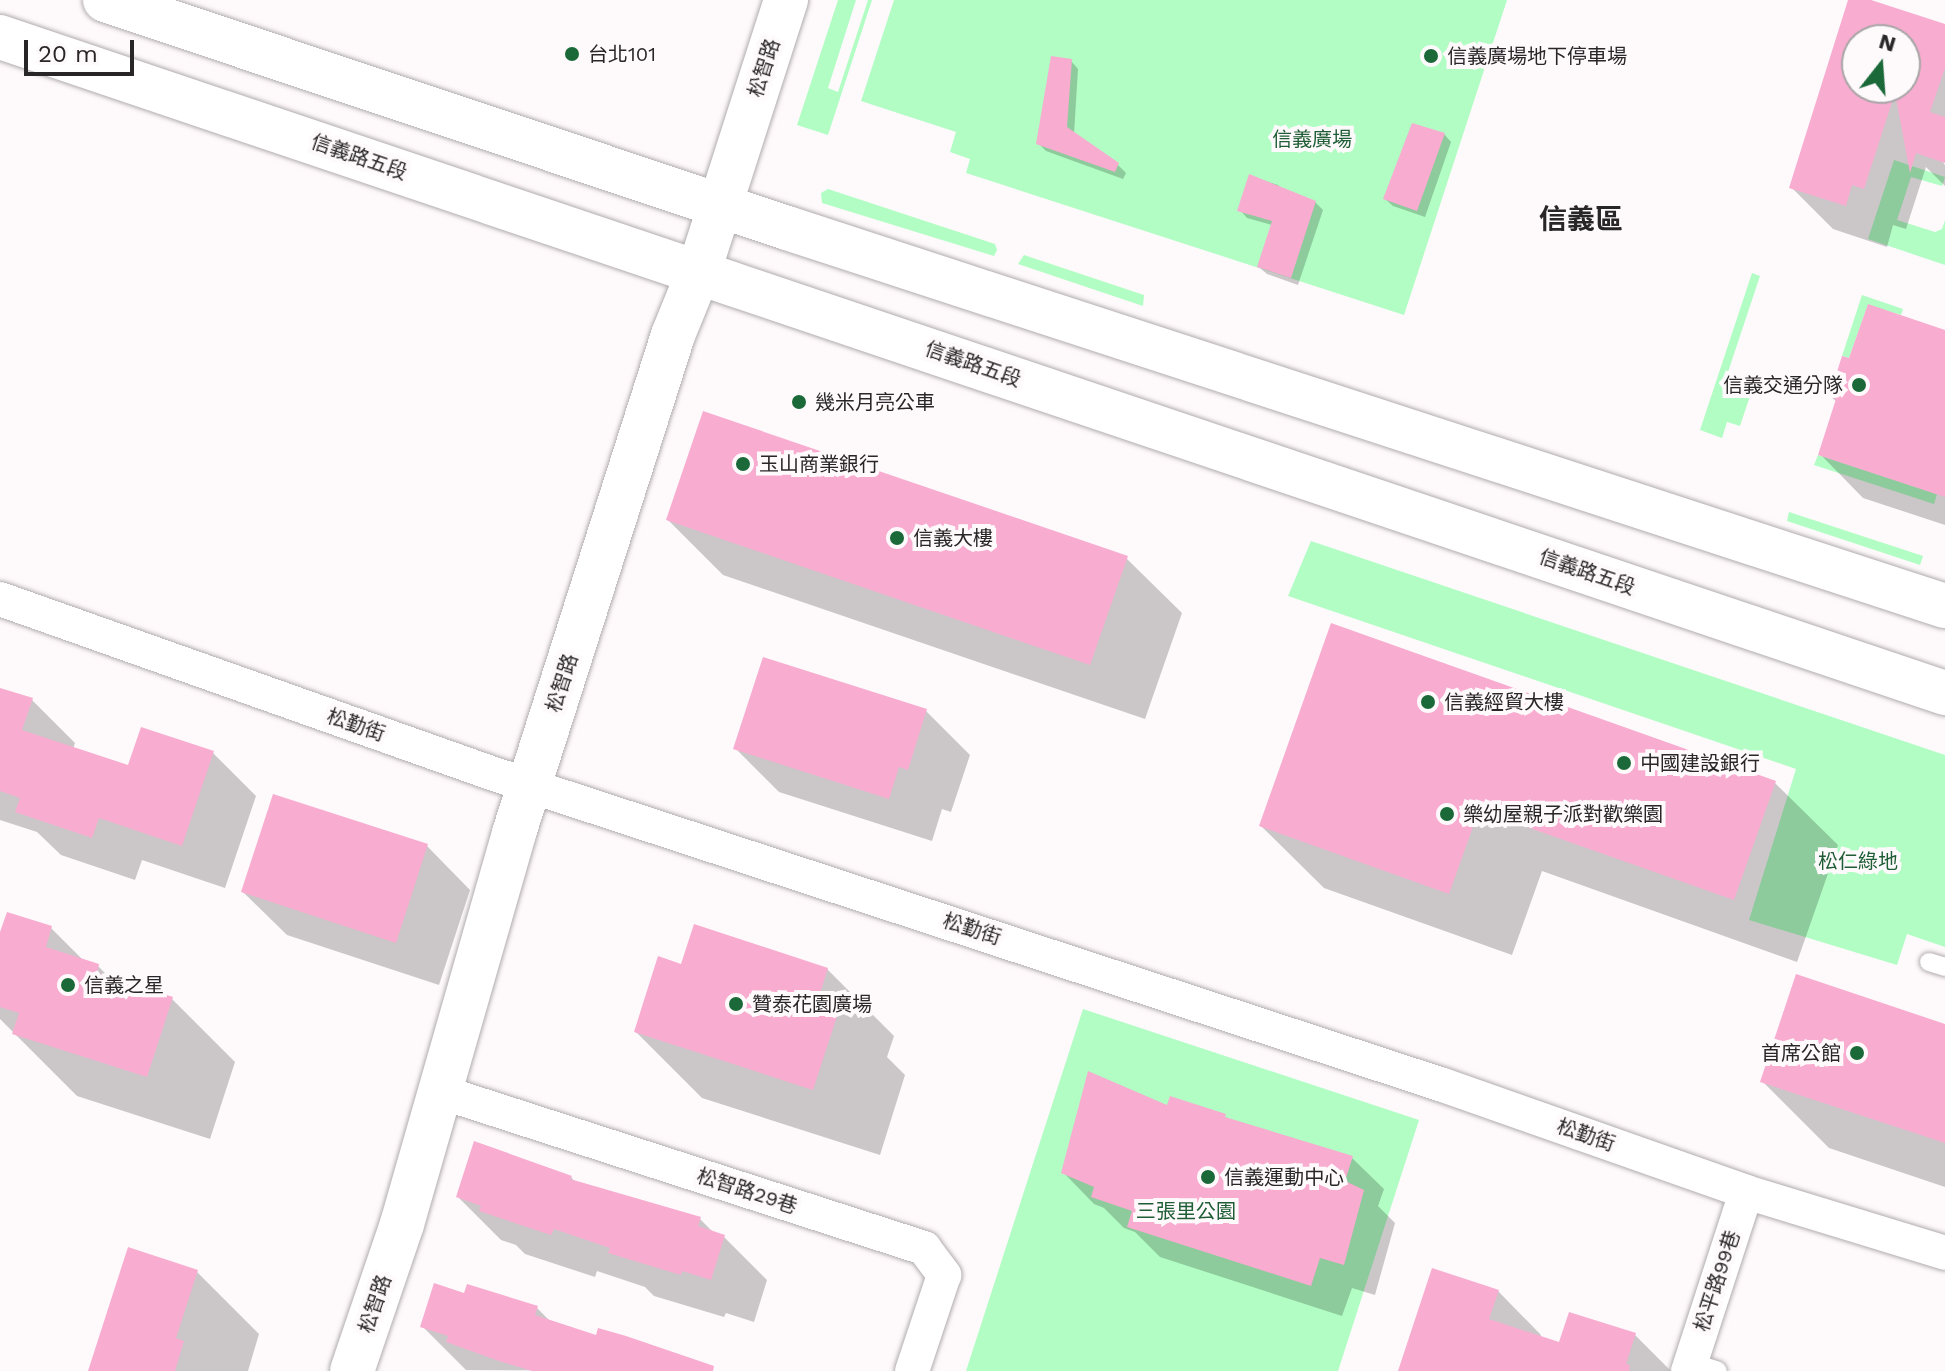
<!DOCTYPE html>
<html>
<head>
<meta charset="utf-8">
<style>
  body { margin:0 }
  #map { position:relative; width:1945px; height:1371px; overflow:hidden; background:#fef9fb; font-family:"Work Sans","Noto Sans TC",sans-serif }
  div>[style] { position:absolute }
  .green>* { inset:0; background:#b1fdc4 }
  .shadow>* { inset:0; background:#0003 }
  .building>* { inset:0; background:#f8acd0 }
  .roads { filter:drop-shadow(0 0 2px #b1acae) drop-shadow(0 0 2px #b1acae) }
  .service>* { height:18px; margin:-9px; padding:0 9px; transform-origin:9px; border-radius:9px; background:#fff }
  .minor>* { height:34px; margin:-17px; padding:0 17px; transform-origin:17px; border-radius:17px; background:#fff }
  .tertiary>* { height:44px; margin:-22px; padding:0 22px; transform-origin:22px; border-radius:22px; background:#fff }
  .secondary>* { height:44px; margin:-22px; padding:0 22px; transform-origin:22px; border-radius:22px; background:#fff }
  .dots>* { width:22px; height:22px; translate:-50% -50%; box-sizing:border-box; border:4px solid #fef9fb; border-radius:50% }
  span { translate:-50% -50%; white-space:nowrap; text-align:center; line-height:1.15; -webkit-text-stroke:8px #fef9fb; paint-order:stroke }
  .poi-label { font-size:20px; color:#282627 }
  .left { translate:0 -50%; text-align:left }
  .right { translate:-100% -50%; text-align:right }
  .street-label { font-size:20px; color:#282627 }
  .park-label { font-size:20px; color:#1e5d35 }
  .district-label { font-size:28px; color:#282627; font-weight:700 }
  .north { position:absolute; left:1841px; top:24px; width:80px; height:80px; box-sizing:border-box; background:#fef9fb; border:2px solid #a8a5a6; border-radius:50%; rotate:17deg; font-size:22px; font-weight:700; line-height:32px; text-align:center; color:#282627 }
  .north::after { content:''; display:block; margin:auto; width:28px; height:36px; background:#1b6939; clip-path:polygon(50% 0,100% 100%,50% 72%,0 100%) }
  .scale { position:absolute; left:24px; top:40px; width:110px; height:36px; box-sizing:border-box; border:4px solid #282627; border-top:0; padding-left:10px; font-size:24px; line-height:28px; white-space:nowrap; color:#282627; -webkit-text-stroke:6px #fef9fb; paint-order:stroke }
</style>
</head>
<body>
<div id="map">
  <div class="green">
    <i style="clip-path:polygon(838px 0,856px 0,828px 88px,838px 92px,868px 0,872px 0,828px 135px,797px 125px)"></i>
    <i style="clip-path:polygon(894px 0,1507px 0,1404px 315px,966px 173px,970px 159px,950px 152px,956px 132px,861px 101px)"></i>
    <i style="clip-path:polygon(1894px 160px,1945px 177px,1942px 186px,1911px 177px,1897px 220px,1935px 232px,1942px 229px,1945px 220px,1945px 265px,1868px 239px)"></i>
    <i style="clip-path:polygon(828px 189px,995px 244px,997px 250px,994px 256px,822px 203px,821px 193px)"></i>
    <i style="clip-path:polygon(1024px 255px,1144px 295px,1143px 306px,1018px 264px)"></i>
    <i style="clip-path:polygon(1752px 273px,1760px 276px,1728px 372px,1755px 381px,1740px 426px,1727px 422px,1722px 438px,1700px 430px)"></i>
    <i style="clip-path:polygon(1862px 295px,1903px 309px,1901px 315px,1868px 305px,1849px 358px,1842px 356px)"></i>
    <i style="clip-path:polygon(1818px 455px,1937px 494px,1934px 504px,1814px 465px)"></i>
    <i style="clip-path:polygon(1789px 512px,1923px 556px,1920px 565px,1787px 521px)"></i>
    <i style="clip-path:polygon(1311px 541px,1945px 755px,1945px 947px,1907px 934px,1897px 965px,1749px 920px,1796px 769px,1288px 596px)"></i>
    <i style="clip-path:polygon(1083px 1009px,1419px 1120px,1338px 1371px,966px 1371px)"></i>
  </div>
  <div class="shadow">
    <i style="clip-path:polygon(evenodd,1850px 0,1864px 0,1945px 28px,1945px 161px,1941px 159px,1945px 165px,1945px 186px,1926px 167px,1906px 229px,1893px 225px,1887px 247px,1833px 229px,1791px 187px,1850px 0,1857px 40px,1905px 40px,1905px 88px,1857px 88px,1857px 40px)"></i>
    <i style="clip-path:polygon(1071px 61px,1078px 69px,1074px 134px,1118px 165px,1126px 173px,1123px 179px,1046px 151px,1038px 143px)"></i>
    <i style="clip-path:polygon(1444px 134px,1451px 142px,1425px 217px,1393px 206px,1385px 199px)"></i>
    <i style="clip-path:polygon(1250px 176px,1278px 185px,1286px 193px,1315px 202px,1323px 210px,1298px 285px,1267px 274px,1259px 267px,1272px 225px,1247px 218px,1240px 210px)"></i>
    <i style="clip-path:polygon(1945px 332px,1945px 525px,1863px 498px,1820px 454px,1837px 402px,1831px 397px,1851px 361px)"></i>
    <i style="clip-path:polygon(668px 520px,1126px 558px,1182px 613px,1145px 719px,723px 575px)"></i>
    <i style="clip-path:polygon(0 690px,32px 700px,75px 743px,73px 749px,130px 768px,213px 753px,256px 796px,225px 888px,142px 860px,135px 880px,61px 855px,37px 832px,0 820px)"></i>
    <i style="clip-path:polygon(926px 711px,970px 755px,951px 812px,942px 809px,932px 841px,779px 792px,735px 748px)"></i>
    <i style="clip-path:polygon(1775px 783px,1838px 845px,1797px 962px,1542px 871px,1512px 955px,1324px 888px,1261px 826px)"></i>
    <i style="clip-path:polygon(427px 846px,470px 890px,439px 985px,287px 935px,243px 892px)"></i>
    <i style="clip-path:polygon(51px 928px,85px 962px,98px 966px,112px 980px,172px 999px,235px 1062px,210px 1139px,77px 1096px,0 1019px,0 939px)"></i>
    <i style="clip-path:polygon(682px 966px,827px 969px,894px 1036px,887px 1057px,905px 1075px,880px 1155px,702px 1098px,636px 1032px)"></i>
    <i style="clip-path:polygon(1945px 1026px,1945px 1187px,1829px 1148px,1762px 1081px)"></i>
    <i style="clip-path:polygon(1168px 1108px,1224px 1116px,1229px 1120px,1352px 1158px,1384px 1189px,1378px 1206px,1395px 1223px,1375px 1295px,1352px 1288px,1342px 1316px,1160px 1257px,1135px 1232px,1124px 1228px,1104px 1208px,1094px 1204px,1063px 1172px)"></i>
    <i style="clip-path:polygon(571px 1177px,576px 1183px,700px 1219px,714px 1233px,723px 1236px,767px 1280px,754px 1322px,726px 1313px,724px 1317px,654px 1296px,645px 1287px,597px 1271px,595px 1277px,525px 1254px,516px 1245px,501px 1240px,458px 1197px)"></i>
    <i style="clip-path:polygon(196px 1271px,259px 1334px,248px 1371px,90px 1371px)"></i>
    <i style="clip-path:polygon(1498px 1291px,1541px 1335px,1540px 1338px,1560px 1344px,1635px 1335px,1671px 1371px,1400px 1371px)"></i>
    <i style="clip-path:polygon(466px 1295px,537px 1308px,551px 1322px,693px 1371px,466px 1370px,423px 1327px)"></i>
  </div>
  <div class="building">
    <i style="clip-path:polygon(evenodd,1848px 0,1871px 0,1945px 24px,1945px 68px,1930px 112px,1945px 117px,1945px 163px,1916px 153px,1910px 173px,1895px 93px,1864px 189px,1852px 185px,1846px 206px,1789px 188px,1848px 0,1857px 40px,1905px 40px,1905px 88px,1857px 88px,1857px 40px)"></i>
    <i style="clip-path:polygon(1051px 56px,1072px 59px,1067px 127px,1119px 163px,1115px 172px,1036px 144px)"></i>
    <i style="clip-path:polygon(1412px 123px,1445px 133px,1417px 211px,1383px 199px)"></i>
    <i style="clip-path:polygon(1249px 174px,1316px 201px,1291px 278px,1257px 267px,1272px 221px,1237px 211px)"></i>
    <i style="clip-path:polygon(1868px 304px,1945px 330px,1945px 497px,1818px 455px,1836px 399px,1829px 397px,1842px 356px,1849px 358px)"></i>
    <i style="clip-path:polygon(703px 411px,1128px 556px,1090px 665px,666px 520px)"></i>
    <i style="clip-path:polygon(1331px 623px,1776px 781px,1734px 900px,1479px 810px,1449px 894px,1259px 826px)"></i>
    <i style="clip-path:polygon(763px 657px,927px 709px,908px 770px,899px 767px,889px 799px,733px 749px)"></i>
    <i style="clip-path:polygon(0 688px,33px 698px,22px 730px,128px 765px,141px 727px,214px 751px,182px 846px,99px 818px,92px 838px,15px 812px,20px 798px,0 791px)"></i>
    <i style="clip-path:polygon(273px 794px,428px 844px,396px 943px,241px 892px)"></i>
    <i style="clip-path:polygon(7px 912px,52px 926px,46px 947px,99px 964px,97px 973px,173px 997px,147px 1077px,12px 1034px,19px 1013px,0 1007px,0 932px)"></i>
    <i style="clip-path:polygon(694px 924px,828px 968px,818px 1000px,840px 1007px,813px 1090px,634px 1032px,658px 956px,681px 964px)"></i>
    <i style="clip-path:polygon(1796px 974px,1945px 1024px,1945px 1143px,1760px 1082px)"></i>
    <i style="clip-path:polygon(1088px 1071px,1167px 1105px,1170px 1096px,1226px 1114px,1225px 1117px,1353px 1156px,1345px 1181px,1364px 1190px,1344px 1265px,1320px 1258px,1311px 1286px,1127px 1227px,1132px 1211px,1091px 1197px,1094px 1187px,1061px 1173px)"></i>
    <i style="clip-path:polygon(474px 1141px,572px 1176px,570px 1179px,701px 1217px,698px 1226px,725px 1235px,711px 1280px,682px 1271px,681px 1275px,608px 1253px,610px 1248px,554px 1229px,551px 1235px,479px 1211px,481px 1206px,456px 1197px)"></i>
    <i style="clip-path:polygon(128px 1247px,198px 1270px,176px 1338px,184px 1341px,175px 1371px,88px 1371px)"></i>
    <i style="clip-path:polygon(1432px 1268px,1499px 1290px,1489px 1319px,1559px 1342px,1569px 1312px,1636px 1333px,1626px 1364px,1630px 1365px,1629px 1371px,1398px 1371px)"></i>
    <i style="clip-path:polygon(434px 1283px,464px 1293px,467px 1284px,538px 1306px,535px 1315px,596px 1335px,598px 1328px,626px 1336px,714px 1366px,713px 1371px,532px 1371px,499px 1361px,446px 1342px,448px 1336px,420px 1327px)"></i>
  </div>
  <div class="roads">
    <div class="service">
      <i style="left:1929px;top:962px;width:17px;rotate:17deg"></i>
      <i style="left:1691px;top:1362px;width:28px;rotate:18deg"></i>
    </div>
    <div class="minor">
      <i style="left:0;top:599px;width:521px;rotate:19.51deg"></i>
      <i style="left:491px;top:773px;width:1002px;rotate:18.15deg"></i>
      <i style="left:1443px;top:1085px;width:321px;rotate:19.4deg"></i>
      <i style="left:1746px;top:1192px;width:208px;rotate:17deg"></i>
      <i style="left:441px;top:1092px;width:508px;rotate:17.9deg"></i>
      <i style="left:924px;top:1248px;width:34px;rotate:53deg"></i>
      <i style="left:944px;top:1275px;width:101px;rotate:108.4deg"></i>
      <i style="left:1688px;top:1371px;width:188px;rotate:-72deg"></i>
    </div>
    <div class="tertiary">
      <i style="left:352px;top:1371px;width:155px;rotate:-71.2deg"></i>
      <i style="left:402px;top:1224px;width:407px;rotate:-74deg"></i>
      <i style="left:514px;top:833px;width:523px;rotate:-72.29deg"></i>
      <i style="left:673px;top:335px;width:69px;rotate:-67.9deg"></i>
      <i style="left:699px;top:271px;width:285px;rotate:-72.2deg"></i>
    </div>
    <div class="secondary">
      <i style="left:105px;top:0;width:719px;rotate:18.49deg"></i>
      <i style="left:787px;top:228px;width:1218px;rotate:18.08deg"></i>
      <i style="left:0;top:37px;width:2053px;rotate:18.64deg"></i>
    </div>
  </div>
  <div class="dots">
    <i style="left:572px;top:54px;background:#1b6939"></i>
    <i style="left:1431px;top:56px;background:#1b6939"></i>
    <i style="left:1859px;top:385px;background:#1b6939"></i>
    <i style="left:799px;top:402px;background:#1b6939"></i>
    <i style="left:743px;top:464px;background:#1b6939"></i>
    <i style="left:897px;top:538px;background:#1b6939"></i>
    <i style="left:1428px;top:702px;background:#1b6939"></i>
    <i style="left:1624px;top:763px;background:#1b6939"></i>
    <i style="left:1447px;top:814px;background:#1b6939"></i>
    <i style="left:68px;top:985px;background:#1b6939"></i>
    <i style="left:736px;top:1004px;background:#1b6939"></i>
    <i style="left:1857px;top:1053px;background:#1b6939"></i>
    <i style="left:1208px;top:1177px;background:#1b6939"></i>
  </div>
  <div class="poi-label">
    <span class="left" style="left:588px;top:54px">台北101</span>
    <span class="left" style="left:1447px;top:56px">信義廣場地下停車場</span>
    <span class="right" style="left:1843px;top:385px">信義交通分隊</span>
    <span class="left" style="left:815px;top:402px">幾米月亮公車</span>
    <span class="left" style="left:759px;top:464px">玉山商業銀行</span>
    <span class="left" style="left:913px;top:538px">信義大樓</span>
    <span class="left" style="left:1444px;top:702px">信義經貿大樓</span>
    <span class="left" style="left:1640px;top:763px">中國建設銀行</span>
    <span class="left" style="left:1463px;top:814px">樂幼屋親子派對歡樂園</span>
    <span class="left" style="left:84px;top:985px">信義之星</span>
    <span class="left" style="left:752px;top:1004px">贊泰花園廣場</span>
    <span class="right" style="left:1841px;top:1053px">首席公館</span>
    <span class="left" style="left:1224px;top:1177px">信義運動中心</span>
  </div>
  <div class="street-label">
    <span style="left:764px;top:68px;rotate:-72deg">松智路</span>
    <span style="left:359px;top:157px;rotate:19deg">信義路五段</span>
    <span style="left:973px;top:364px;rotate:19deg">信義路五段</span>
    <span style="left:1587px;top:572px;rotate:19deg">信義路五段</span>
    <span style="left:562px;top:683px;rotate:-72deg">松智路</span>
    <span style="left:356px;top:725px;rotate:19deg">松勤街</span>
    <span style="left:972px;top:929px;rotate:18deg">松勤街</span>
    <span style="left:1586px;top:1135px;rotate:19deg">松勤街</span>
    <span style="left:747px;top:1191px;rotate:18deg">松智路29巷</span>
    <span style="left:1717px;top:1281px;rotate:-72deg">松平路99巷</span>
    <span style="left:375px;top:1304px;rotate:-71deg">松智路</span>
  </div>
  <div class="park-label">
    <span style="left:1312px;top:139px">信義廣場</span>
    <span style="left:1858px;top:861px">松仁綠地</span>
    <span style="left:1186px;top:1211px">三張里公園</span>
  </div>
  <div class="district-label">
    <span style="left:1581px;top:220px">信義區</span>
  </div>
  <div class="north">N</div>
  <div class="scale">20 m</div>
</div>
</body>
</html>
